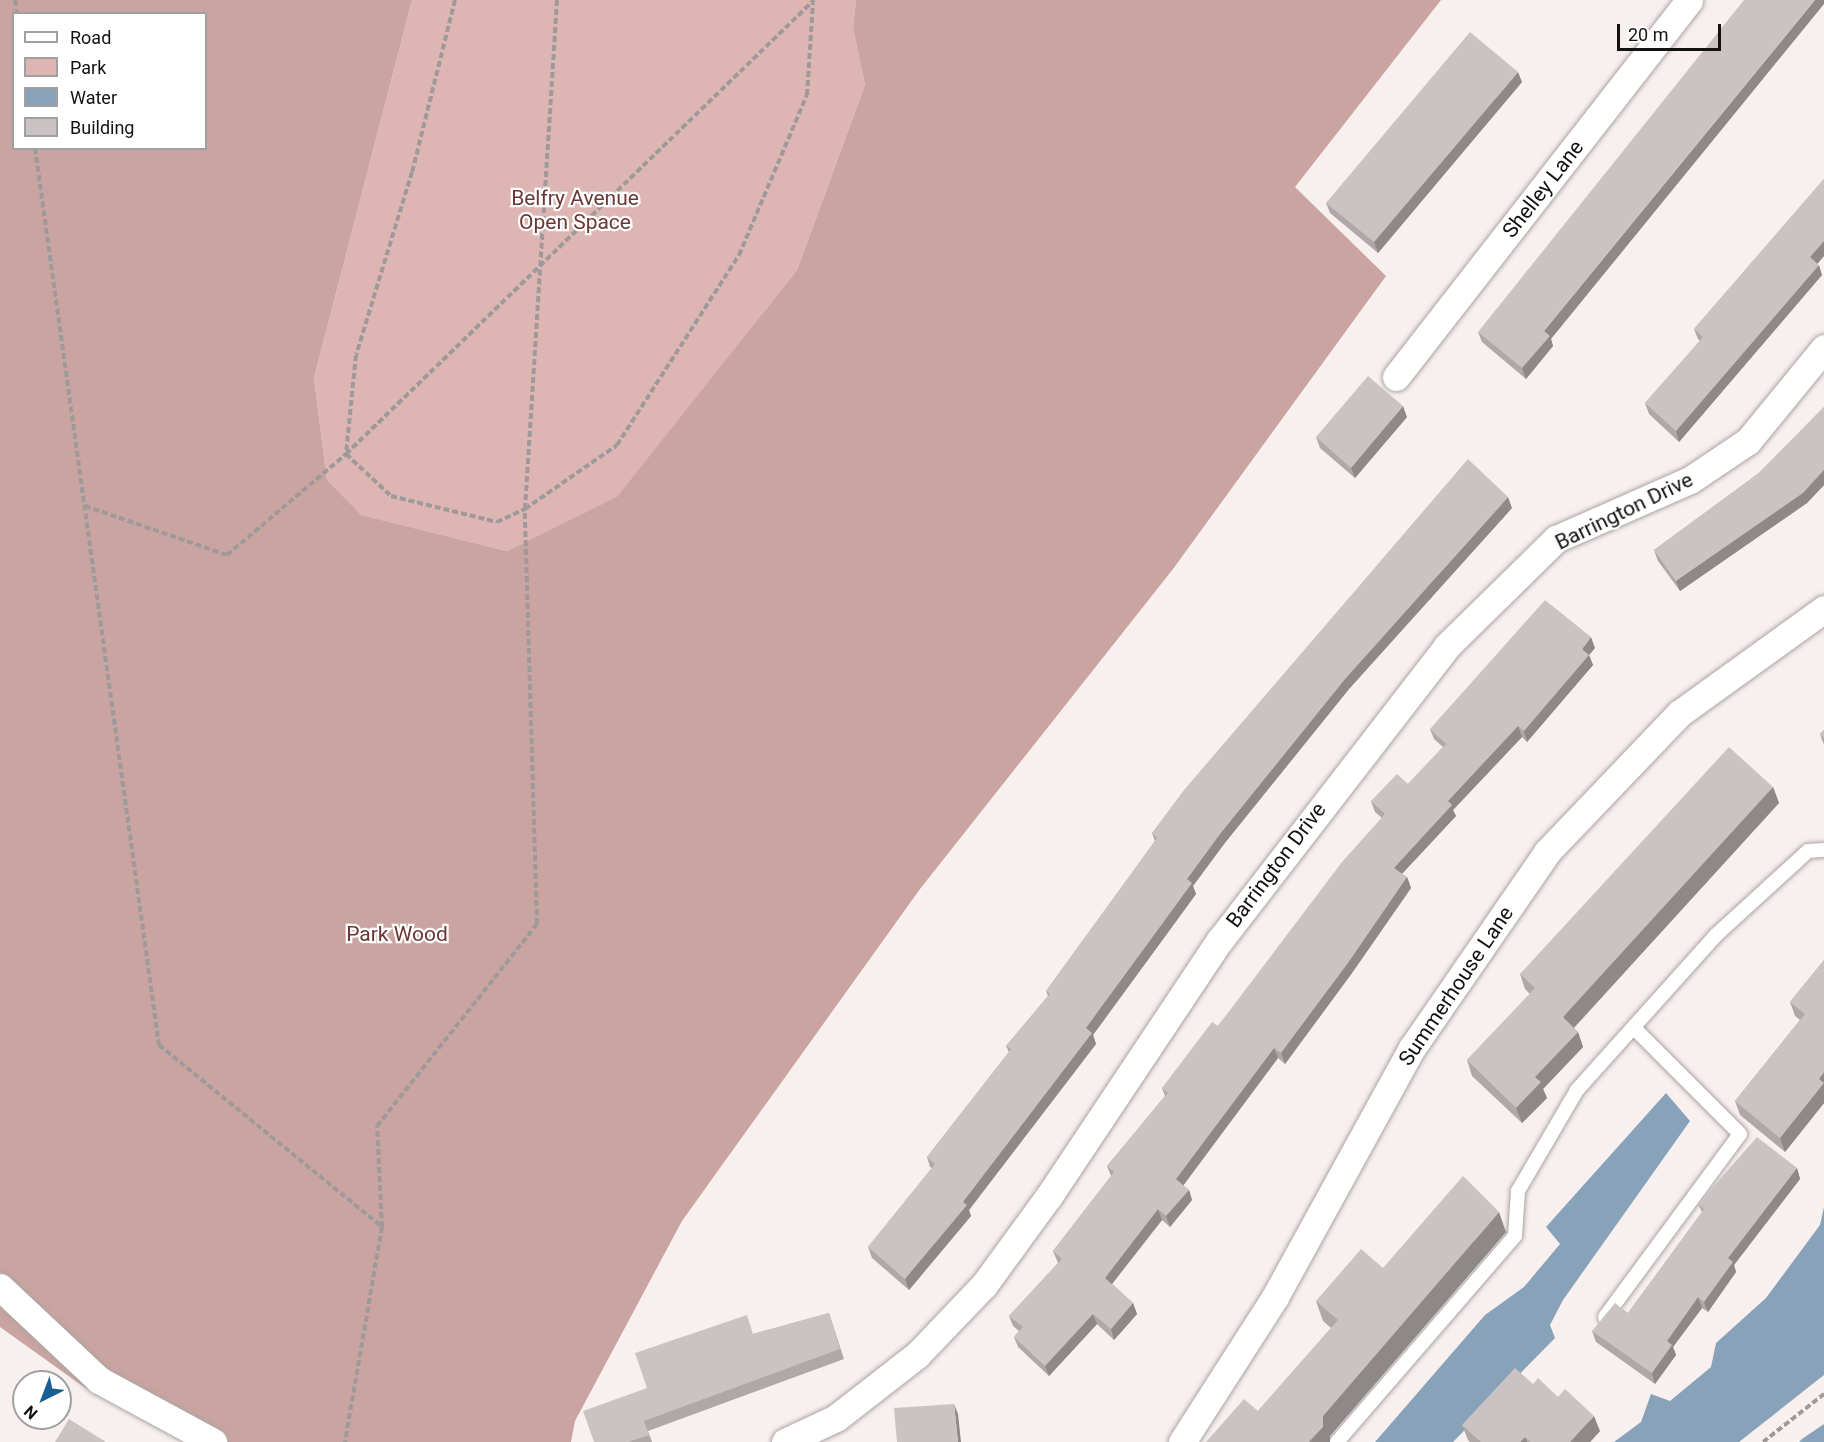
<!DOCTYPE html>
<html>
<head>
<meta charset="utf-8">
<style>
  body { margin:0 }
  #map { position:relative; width:1824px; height:1442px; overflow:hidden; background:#f8f0ef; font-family:Roboto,sans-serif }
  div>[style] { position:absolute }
  .green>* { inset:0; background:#ddb6b4 }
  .forest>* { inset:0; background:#caa4a1 }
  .water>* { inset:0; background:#88a2ba }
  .path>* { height:4px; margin-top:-2px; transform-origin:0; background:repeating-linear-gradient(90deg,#a09999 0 6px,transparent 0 9px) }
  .roads { filter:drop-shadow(0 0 2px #aba4a3) drop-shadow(0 0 2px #aba4a3) }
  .lane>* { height:14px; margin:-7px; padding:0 7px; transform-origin:7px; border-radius:7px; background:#fff }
  .street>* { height:27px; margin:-13.5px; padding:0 13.5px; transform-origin:13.5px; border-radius:13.5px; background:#fff }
  .wall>* { inset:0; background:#afa8a8 }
  .shaded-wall>* { inset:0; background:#8e8888 }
  .building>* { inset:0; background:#cbc3c3 }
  span { translate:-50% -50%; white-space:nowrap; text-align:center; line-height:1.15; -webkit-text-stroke:4.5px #fff; paint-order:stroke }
  .street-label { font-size:21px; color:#141111 }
  .park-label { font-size:21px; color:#6b3634 }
  .legend { position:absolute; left:12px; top:12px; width:195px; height:138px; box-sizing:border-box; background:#fff; border:2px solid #a1a0a0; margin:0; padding:8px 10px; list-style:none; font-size:18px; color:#141111 }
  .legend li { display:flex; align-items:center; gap:12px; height:30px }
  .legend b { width:30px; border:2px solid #a1a0a0 }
  .north { position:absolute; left:12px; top:1370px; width:60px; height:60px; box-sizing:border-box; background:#fff; border:2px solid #a1a0a0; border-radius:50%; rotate:222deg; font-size:16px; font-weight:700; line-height:24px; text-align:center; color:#141111 }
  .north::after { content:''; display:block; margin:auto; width:21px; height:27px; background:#1a5f94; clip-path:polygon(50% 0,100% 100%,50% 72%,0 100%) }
  .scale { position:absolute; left:1617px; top:24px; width:104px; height:27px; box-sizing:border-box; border:3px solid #141111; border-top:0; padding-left:8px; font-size:18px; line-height:21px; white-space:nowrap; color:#141111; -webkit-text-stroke:4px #fff; paint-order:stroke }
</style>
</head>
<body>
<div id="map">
  <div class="green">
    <i style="clip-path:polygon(412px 0,856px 0,853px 28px,865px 85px,797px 270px,617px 498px,507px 551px,360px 515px,327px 480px,314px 378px)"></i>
  </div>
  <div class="forest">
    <i style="clip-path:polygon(evenodd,0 0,412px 0,314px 378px,327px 480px,361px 515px,507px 551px,617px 497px,797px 270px,865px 85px,853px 28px,856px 0,1441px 0,1295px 187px,1386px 276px,1173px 569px,920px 889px,682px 1221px,575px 1421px,571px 1442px,188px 1442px,84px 1387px,0 1327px,0 0,14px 14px,206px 14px,206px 148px,14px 148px,14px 14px)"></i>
  </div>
  <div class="water">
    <i style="clip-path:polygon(1666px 1093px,1690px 1121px,1563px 1300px,1550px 1325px,1555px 1338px,1453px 1442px,1375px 1442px,1485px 1315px,1524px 1287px,1560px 1244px,1546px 1227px)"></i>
    <i style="clip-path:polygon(1824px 1207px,1824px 1375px,1739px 1442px,1614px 1442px,1641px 1422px,1651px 1394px,1670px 1401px,1711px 1367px,1716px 1343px,1766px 1298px,1820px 1225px)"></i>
    <i style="clip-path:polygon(1824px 1424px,1824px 1442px,1799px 1442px,1802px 1439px)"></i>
  </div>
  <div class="path">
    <i style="left:15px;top:0;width:14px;rotate:82deg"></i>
    <i style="left:455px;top:0;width:177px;rotate:104deg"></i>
    <i style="left:412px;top:172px;width:191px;rotate:107deg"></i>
    <i style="left:356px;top:355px;width:100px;rotate:95.8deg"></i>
    <i style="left:346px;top:454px;width:62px;rotate:43deg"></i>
    <i style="left:391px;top:496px;width:109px;rotate:13.8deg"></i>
    <i style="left:497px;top:522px;width:31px;rotate:-25deg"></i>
    <i style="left:525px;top:509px;width:112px;rotate:-34.8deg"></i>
    <i style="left:617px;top:445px;width:226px;rotate:-57.3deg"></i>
    <i style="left:739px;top:255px;width:174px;rotate:-67deg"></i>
    <i style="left:807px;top:95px;width:92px;rotate:-86.3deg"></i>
    <i style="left:35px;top:148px;width:906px;rotate:82.13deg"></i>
    <i style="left:159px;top:1045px;width:288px;rotate:39.2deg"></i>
    <i style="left:382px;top:1227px;width:218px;rotate:99.8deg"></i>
    <i style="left:85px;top:506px;width:150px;rotate:19deg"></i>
    <i style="left:227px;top:555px;width:156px;rotate:-40.3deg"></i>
    <i style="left:346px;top:454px;width:652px;rotate:-44.13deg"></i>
    <i style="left:382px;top:1227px;width:101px;rotate:-92.8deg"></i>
    <i style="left:377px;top:1126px;width:258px;rotate:-51.6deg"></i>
    <i style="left:537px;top:924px;width:415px;rotate:-91.7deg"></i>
    <i style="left:525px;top:509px;width:510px;rotate:-86.4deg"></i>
    <i style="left:1763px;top:1442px;width:78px;rotate:-38.2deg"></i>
  </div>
  <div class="roads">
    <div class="lane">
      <i style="left:1605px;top:1317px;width:227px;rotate:-53.6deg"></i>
      <i style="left:1740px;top:1134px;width:147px;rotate:-135deg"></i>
      <i style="left:1337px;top:1442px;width:272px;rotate:-49.2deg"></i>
      <i style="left:1515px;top:1236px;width:45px;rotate:-86.2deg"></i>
      <i style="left:1518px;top:1191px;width:117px;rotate:-59.7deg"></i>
      <i style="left:1577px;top:1090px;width:207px;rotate:-48.1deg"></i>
      <i style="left:1715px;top:936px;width:126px;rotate:-42.4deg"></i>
      <i style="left:1808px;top:851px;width:16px;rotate:-4deg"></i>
    </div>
    <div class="street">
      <i style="left:1396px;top:377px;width:477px;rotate:-52.1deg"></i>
      <i style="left:0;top:1287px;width:136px;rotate:43.2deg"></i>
      <i style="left:99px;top:1380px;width:130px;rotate:28.5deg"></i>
      <i style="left:785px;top:1442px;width:56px;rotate:-25.2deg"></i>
      <i style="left:836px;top:1418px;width:103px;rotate:-37.9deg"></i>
      <i style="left:917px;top:1355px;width:97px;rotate:-46.3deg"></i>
      <i style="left:984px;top:1285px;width:110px;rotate:-53.9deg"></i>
      <i style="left:1049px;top:1196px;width:308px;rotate:-56.3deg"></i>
      <i style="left:1220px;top:940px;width:371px;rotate:-52.3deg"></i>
      <i style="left:1447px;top:646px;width:153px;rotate:-44.5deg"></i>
      <i style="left:1556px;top:539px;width:146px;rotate:-23.8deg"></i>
      <i style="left:1690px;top:480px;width:70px;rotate:-33.9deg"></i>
      <i style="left:1748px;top:441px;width:120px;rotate:-50.7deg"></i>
      <i style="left:1182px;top:1442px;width:172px;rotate:-57.3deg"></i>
      <i style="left:1275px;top:1297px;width:284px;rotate:-61.2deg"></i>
      <i style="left:1412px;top:1048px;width:238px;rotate:-55.4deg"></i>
      <i style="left:1547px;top:852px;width:192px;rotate:-46.3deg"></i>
      <i style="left:1680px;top:713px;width:178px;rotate:-35.8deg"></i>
    </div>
  </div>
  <div class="wall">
    <i style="clip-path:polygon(1522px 82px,1378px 253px,1330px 213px,1326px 203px)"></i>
    <i style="clip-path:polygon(1824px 179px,1824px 256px,1817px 264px,1822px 275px,1679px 442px,1649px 414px,1645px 403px,1700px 341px,1698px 339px,1694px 329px)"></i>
    <i style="clip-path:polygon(1478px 332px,1551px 339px,1553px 346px,1526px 379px,1482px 342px)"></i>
    <i style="clip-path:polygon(1824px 407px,1824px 485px,1807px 503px,1680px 591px,1658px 561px,1654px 550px,1759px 473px)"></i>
    <i style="clip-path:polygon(1407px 417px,1355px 478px,1320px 448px,1316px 437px)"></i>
    <i style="clip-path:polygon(1512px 508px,1349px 689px,1224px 844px,1193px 886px,1196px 894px,1093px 1035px,1096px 1044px,969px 1210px,971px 1216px,909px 1290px,872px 1258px,868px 1247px,932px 1168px,930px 1167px,927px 1157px,1009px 1052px,1006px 1046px,1048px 996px,1046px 991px,1155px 841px,1152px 833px)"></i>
    <i style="clip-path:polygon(1595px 648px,1589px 655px,1593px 665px,1527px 742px,1522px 737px,1453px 810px,1456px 816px,1402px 874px,1407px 877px,1411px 888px,1352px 973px,1285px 1064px,1278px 1058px,1183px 1185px,1189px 1190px,1192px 1200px,1170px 1227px,1162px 1220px,1112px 1284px,1133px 1303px,1137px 1314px,1114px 1340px,1097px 1324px,1049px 1376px,1018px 1347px,1014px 1337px,1019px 1331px,1013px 1326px,1009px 1316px,1058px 1263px,1053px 1251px,1111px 1176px,1107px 1166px,1165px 1096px,1162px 1088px,1218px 1026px,1382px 818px,1375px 812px,1371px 801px,1408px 784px,1443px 747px,1434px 739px,1430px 729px)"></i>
    <i style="clip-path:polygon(1824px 730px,1824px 745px,1820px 734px)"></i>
    <i style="clip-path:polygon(1773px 787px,1779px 803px,1574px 1028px,1578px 1032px,1583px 1047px,1543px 1089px,1547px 1098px,1522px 1123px,1472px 1076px,1467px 1060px,1530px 994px,1525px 989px,1520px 974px)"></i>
    <i style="clip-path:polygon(1824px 960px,1824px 1103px,1785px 1152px,1740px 1115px,1735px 1101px,1800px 1020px,1795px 1016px,1790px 1002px)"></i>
    <i style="clip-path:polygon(1797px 1168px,1800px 1179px,1734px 1265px,1736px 1272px,1708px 1312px,1702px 1308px,1673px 1347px,1676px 1355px,1655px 1384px,1596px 1342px,1592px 1331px,1628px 1313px,1702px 1212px,1698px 1204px)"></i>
    <i style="clip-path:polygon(1506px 1232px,1330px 1436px,1330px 1442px,1206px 1442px,1258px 1411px,1331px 1328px,1323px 1321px,1316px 1301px,1383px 1268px)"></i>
    <i style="clip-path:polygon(829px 1313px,844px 1359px,648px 1431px,652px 1442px,594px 1442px,647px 1388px,753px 1334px)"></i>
    <i style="clip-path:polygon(1533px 1384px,1558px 1397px,1600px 1431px,1590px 1442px,1470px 1442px,1468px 1440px,1462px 1425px)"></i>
  </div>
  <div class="shaded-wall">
    <i style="clip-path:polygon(1815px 0,1824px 0,1824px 4px,1551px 339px,1553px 346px,1526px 379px,1522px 368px,1544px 331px)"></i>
    <i style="clip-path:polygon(1518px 72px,1522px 82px,1378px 253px,1374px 242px)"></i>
    <i style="clip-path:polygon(1824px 241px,1824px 256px,1814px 268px,1810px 257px)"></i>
    <i style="clip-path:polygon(1819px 265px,1822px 275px,1679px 442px,1676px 431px)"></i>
    <i style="clip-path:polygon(1403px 406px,1407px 417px,1355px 478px,1351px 468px)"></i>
    <i style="clip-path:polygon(1824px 470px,1824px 485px,1807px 503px,1680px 591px,1676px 581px)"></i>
    <i style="clip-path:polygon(1508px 497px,1512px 508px,1349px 689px,1224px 844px,1193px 886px,1196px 894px,1093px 1035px,1096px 1044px,969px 1210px,971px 1216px,909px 1290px,905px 1279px,963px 1202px,1086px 1028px,1187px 879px,1220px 834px,1345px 679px)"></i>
    <i style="clip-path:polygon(1591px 637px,1595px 648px,1589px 655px,1593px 665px,1527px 742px,1524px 731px,1582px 649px)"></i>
    <i style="clip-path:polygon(1518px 726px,1522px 737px,1453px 810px,1456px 816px,1398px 878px,1394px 868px,1448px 801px)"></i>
    <i style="clip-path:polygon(1773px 787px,1779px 803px,1569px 1033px,1563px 1017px)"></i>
    <i style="clip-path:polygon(1407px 877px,1411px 888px,1352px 973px,1285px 1064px,1281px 1053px)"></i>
    <i style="clip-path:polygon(1578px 1032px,1583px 1047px,1543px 1089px,1547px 1098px,1522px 1123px,1516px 1108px,1535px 1077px)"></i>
    <i style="clip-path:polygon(1274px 1048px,1278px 1058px,1180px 1190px,1176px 1179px)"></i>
    <i style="clip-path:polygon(1824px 1072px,1824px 1103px,1785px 1152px,1780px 1138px)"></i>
    <i style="clip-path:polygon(1797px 1168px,1800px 1179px,1734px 1265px,1736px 1272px,1708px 1312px,1704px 1302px,1728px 1258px)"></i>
    <i style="clip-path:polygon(1189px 1190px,1192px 1200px,1170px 1227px,1166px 1216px)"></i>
    <i style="clip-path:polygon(1158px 1209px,1162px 1220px,1108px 1289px,1105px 1278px)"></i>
    <i style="clip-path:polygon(1499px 1212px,1506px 1232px,1330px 1436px,1330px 1442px,1309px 1442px,1323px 1416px)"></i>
    <i style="clip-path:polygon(1698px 1297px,1702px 1308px,1673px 1347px,1676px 1355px,1655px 1384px,1652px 1373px,1667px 1341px)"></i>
    <i style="clip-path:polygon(1133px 1303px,1137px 1314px,1114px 1340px,1111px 1329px)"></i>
    <i style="clip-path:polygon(1093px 1314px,1097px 1324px,1049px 1376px,1045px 1366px)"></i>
    <i style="clip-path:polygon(954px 1404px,958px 1414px,961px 1442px,958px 1442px)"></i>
    <i style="clip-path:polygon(1594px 1416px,1600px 1431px,1590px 1442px,1570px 1442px)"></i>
    <i style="clip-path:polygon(1525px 1437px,1527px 1442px,1520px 1442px)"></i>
  </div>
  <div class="building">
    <i style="clip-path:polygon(1744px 0,1815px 0,1544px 331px,1550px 336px,1522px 368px,1478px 332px)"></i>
    <i style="clip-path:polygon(1470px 32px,1518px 72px,1374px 242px,1326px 203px)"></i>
    <i style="clip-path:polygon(1824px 179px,1824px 241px,1810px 257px,1819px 265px,1676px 431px,1645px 403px,1703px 337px,1694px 329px)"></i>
    <i style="clip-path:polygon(1368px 376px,1403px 406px,1351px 468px,1316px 437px)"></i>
    <i style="clip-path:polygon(1824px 407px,1824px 470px,1803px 493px,1676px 581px,1654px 550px,1759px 473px)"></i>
    <i style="clip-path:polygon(1468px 459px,1508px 497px,1345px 679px,1220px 834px,1187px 879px,1192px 883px,1086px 1028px,1092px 1033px,963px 1202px,967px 1205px,905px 1279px,868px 1247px,935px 1164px,927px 1157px,1011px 1049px,1006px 1046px,1050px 994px,1046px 991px,1157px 838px,1152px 833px,1184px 790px)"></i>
    <i style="clip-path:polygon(1545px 600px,1591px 637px,1582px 649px,1589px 655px,1524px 731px,1518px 726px,1448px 801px,1452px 805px,1394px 868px,1407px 877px,1348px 963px,1281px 1053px,1274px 1048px,1176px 1179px,1189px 1190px,1166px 1216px,1158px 1209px,1105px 1278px,1133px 1303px,1111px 1329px,1093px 1314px,1045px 1366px,1014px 1337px,1023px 1327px,1009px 1316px,1062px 1259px,1053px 1251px,1114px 1172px,1107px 1166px,1168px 1093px,1162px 1088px,1212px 1022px,1218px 1026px,1342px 862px,1385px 814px,1371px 801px,1397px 774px,1408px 784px,1446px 744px,1430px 729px)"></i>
    <i style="clip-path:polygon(1824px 730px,1824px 738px,1820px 734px)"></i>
    <i style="clip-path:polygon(1729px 747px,1773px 787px,1563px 1017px,1578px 1032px,1535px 1077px,1541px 1082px,1516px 1108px,1467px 1060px,1535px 988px,1520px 974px)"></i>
    <i style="clip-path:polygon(1824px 960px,1824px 1072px,1819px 1079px,1824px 1083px,1780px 1138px,1735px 1101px,1805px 1014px,1790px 1002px)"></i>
    <i style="clip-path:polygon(1757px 1137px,1797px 1168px,1728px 1258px,1733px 1262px,1704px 1302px,1698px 1297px,1667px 1341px,1672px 1345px,1652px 1373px,1592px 1331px,1615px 1303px,1628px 1313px,1704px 1209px,1698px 1204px)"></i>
    <i style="clip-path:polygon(1463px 1176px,1499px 1212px,1323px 1416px,1323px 1427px,1309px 1442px,1206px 1442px,1244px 1399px,1258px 1411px,1338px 1320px,1316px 1301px,1361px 1249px,1383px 1268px)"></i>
    <i style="clip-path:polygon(829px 1313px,840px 1349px,644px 1421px,649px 1435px,628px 1442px,594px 1442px,583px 1411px,647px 1388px,635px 1353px,747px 1315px,753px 1334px)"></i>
    <i style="clip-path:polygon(1515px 1368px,1533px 1384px,1538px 1378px,1558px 1397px,1565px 1389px,1594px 1416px,1570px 1442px,1531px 1442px,1525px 1437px,1520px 1442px,1481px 1442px,1462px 1425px)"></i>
    <i style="clip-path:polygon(954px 1404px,958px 1442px,897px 1442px,894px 1408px)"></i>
    <i style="clip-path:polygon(69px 1419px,106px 1442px,55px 1442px)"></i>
  </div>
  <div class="street-label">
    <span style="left:1543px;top:189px;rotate:-52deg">Shelley Lane</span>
    <span style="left:1624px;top:511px;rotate:-26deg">Barrington Drive</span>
    <span style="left:1276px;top:865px;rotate:-53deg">Barrington Drive</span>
    <span style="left:1456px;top:986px;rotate:-56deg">Summerhouse Lane</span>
  </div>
  <div class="park-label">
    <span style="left:575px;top:210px">Belfry Avenue<br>Open Space</span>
    <span style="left:397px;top:934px">Park Wood</span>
  </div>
  <ul class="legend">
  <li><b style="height:8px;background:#fff"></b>Road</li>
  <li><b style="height:16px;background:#ddb6b4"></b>Park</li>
  <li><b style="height:16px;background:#88a2ba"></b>Water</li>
  <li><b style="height:16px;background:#cbc3c3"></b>Building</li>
  </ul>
  <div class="north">N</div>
  <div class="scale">20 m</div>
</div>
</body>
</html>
